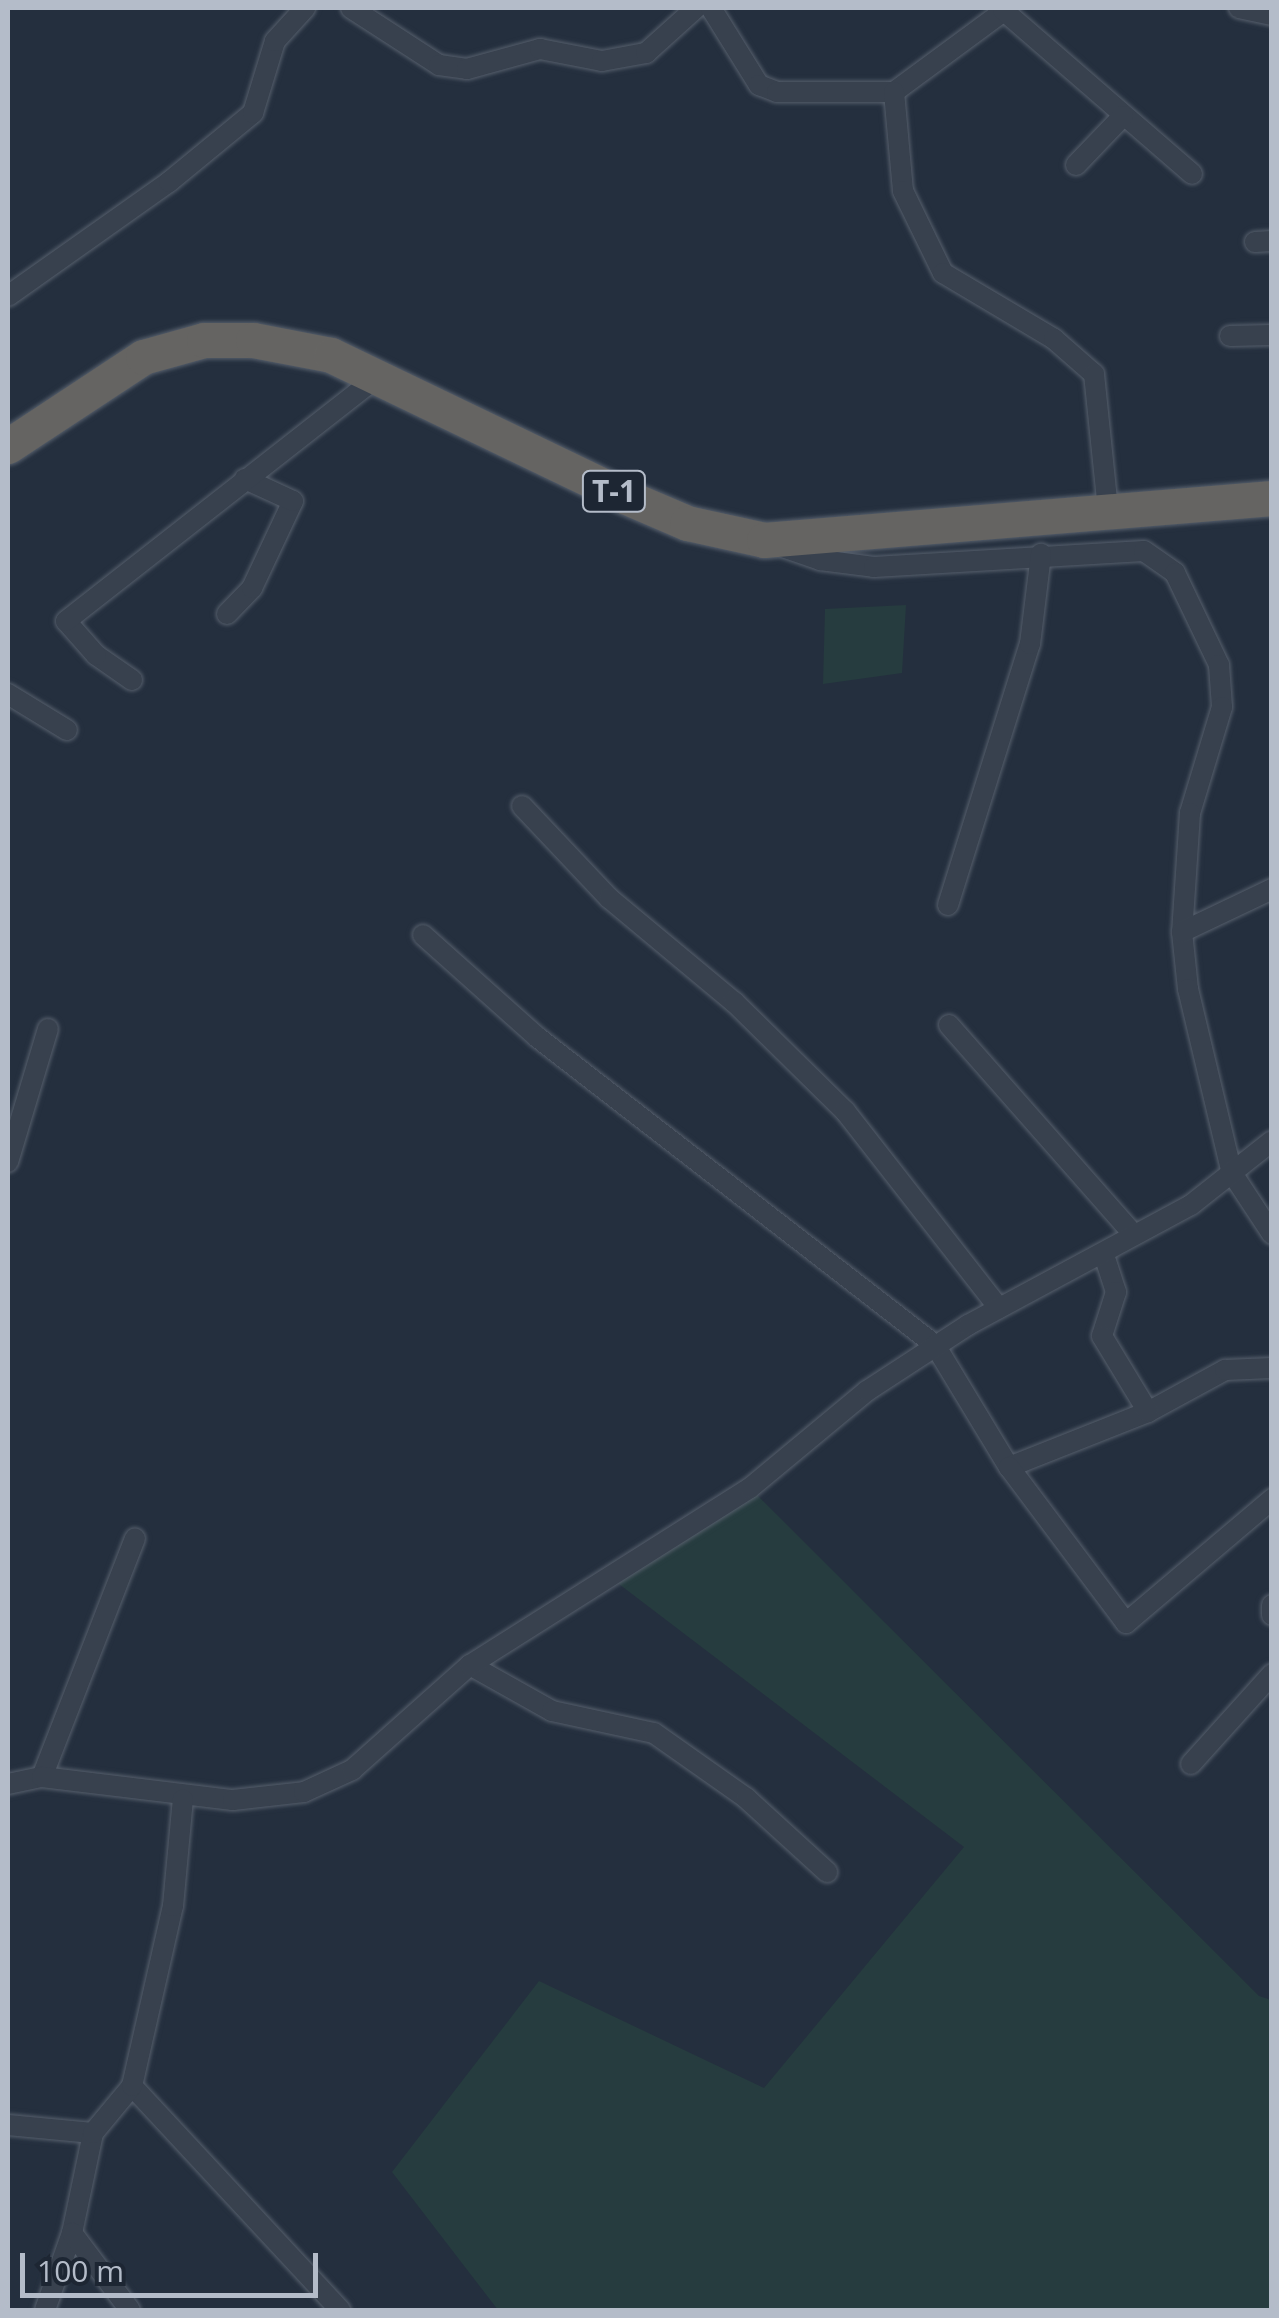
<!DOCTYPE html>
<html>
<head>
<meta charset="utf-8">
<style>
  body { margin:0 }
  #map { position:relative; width:1279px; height:2318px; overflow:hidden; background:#242f3e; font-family:"Open Sans",sans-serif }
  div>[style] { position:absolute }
  .green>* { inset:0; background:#263c3f }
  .roads { filter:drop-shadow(0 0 2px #565f6c) drop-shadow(0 0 2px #565f6c) }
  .minor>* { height:20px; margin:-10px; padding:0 10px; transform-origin:10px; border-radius:10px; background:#38414e }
  .trunk>* { height:35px; margin:-17.5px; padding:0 17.5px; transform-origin:17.5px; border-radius:17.5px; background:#656462 }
  span { translate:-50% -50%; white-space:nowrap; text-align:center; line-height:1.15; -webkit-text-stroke:9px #1d2633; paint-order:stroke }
  .shield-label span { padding:2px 8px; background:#1d2633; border:2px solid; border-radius:8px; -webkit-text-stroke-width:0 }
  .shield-label { font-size:30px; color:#b4bcc9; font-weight:700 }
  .frame { position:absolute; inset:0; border:10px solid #b4bcc9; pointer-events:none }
  .scale { position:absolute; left:20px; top:2253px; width:298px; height:45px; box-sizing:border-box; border:5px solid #b4bcc9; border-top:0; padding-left:12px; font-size:30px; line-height:35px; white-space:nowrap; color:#b4bcc9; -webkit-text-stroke:8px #1d2633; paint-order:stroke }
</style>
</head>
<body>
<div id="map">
  <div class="green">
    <i style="clip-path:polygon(906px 605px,902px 673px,823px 684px,825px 609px)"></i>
    <i style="clip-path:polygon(750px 1488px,1259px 1996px,1271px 2000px,1271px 2310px,498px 2310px,392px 2172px,539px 1981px,764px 2088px,964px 1847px,611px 1578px)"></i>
  </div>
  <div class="roads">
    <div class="minor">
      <i style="left:351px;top:8px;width:105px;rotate:32.9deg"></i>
      <i style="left:439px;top:65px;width:28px;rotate:8deg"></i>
      <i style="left:467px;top:69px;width:76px;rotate:-15.3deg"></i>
      <i style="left:540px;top:49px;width:63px;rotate:11deg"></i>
      <i style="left:602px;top:61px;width:45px;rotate:-10.3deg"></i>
      <i style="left:646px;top:53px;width:67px;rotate:-42deg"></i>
      <i style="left:711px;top:8px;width:91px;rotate:58.1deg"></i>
      <i style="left:759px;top:85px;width:19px;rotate:21deg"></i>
      <i style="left:777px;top:92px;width:117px"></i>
      <i style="left:894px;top:92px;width:142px;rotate:-36.4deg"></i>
      <i style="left:1239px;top:8px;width:34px;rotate:12deg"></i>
      <i style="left:1003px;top:10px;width:250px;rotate:40.9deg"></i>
      <i style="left:894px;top:92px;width:99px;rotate:84.8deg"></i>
      <i style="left:903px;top:191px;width:91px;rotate:64deg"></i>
      <i style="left:943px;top:273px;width:129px;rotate:30.7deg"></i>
      <i style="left:1054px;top:339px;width:53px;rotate:41.2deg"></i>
      <i style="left:1094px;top:374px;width:137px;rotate:84.1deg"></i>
      <i style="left:1076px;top:165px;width:68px;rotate:-46.2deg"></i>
      <i style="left:1255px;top:242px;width:17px;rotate:-3deg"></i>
      <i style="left:8px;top:296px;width:197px;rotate:-35.3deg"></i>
      <i style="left:169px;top:182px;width:109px;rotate:-39.4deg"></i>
      <i style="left:253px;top:113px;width:75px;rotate:-73deg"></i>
      <i style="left:275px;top:41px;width:45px;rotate:-47.7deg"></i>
      <i style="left:1230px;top:336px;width:42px;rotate:-1.4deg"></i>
      <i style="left:777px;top:545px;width:46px;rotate:19.2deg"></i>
      <i style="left:820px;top:560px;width:54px;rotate:7.4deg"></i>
      <i style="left:874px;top:567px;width:270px;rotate:-3.4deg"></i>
      <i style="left:1144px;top:551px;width:38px;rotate:35deg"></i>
      <i style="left:1175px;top:573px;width:102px;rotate:64.4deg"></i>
      <i style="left:1219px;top:665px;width:42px;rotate:85.9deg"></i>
      <i style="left:1222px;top:707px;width:111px;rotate:106.8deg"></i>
      <i style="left:1190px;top:813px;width:119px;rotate:93.8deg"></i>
      <i style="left:1182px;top:932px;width:57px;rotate:84deg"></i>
      <i style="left:1188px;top:989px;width:189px;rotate:76.6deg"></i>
      <i style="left:1232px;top:1173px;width:73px;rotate:56.7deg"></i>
      <i style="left:227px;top:614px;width:36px;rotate:-46deg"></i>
      <i style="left:252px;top:588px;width:96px;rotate:-64.8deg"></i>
      <i style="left:293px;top:501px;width:53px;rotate:-155.4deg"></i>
      <i style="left:132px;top:680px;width:44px;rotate:-145.2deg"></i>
      <i style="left:96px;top:655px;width:45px;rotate:-131.4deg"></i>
      <i style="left:66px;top:621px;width:397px;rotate:-38.1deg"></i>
      <i style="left:8px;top:694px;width:69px;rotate:31.4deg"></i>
      <i style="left:522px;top:806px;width:127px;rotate:46.6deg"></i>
      <i style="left:609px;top:898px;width:163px;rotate:39.8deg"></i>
      <i style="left:734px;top:1002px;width:156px;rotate:44.5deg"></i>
      <i style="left:845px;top:1111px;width:250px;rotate:52deg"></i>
      <i style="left:948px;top:905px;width:274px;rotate:-72.6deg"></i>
      <i style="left:1030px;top:644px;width:91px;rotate:-83deg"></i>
      <i style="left:1182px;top:932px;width:100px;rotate:-25.5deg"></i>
      <i style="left:423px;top:935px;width:153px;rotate:41.8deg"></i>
      <i style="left:537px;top:1037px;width:503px;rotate:37.74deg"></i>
      <i style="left:935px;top:1345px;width:143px;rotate:58.8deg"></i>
      <i style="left:1009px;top:1467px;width:149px;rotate:-21.6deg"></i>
      <i style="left:1148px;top:1412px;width:88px;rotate:-28.6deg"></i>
      <i style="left:1225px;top:1370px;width:47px;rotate:-2.4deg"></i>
      <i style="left:949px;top:1025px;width:278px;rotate:48.6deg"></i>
      <i style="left:8px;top:1162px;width:139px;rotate:-73.3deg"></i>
      <i style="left:1104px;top:1255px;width:39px;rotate:72deg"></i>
      <i style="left:1116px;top:1292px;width:46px;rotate:107.7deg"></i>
      <i style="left:1102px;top:1336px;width:89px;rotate:58.8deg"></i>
      <i style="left:1009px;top:1467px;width:195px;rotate:53.1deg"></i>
      <i style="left:1126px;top:1623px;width:192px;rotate:-40.3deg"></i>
      <i style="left:1272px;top:1605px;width:10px;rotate:90deg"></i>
      <i style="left:470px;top:1665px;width:94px;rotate:29.3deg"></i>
      <i style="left:552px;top:1711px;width:104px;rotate:12.2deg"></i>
      <i style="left:654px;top:1733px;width:113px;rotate:35.2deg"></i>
      <i style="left:746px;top:1798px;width:110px;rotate:42.4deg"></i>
      <i style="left:1191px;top:1764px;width:121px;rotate:-48deg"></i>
      <i style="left:42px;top:1777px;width:256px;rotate:-68.7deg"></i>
      <i style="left:8px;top:1784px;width:35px;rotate:-12deg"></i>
      <i style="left:42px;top:1777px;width:192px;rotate:6.9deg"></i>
      <i style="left:233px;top:1800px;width:71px;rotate:-6.4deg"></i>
      <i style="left:304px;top:1792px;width:53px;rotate:-24.6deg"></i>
      <i style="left:352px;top:1770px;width:158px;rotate:-41.7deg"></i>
      <i style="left:470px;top:1665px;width:331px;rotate:-32.3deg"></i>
      <i style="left:750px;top:1488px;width:152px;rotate:-39.7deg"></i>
      <i style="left:867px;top:1391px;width:121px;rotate:-33.2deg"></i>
      <i style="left:968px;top:1325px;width:253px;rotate:-28.3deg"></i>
      <i style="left:1191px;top:1205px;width:103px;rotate:-38.3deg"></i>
      <i style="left:132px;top:2086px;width:306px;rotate:47.1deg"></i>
      <i style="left:8px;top:2125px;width:85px;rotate:5.4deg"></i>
      <i style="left:72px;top:2233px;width:102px;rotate:-78.1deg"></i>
      <i style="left:93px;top:2133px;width:61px;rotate:-50.3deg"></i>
      <i style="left:132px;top:2086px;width:185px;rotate:-77.2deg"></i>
      <i style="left:173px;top:1906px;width:107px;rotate:-84.7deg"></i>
      <i style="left:45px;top:2310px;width:82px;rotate:-70.7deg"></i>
      <i style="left:72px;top:2233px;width:96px;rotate:53deg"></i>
    </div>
    <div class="trunk">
      <i style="left:8px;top:446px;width:162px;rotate:-33.4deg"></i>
      <i style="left:143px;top:357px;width:63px;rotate:-15.6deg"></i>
      <i style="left:204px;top:340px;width:49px"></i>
      <i style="left:253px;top:340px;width:79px;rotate:10.9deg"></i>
      <i style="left:331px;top:355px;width:325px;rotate:25.7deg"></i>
      <i style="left:624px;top:496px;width:69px;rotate:23.2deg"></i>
      <i style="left:687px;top:523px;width:79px;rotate:12.4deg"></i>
      <i style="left:764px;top:540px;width:510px;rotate:-4.73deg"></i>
    </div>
  </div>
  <div class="shield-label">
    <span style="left:614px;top:491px">T-1</span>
  </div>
  <div class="frame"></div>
  <div class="scale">100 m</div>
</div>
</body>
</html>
